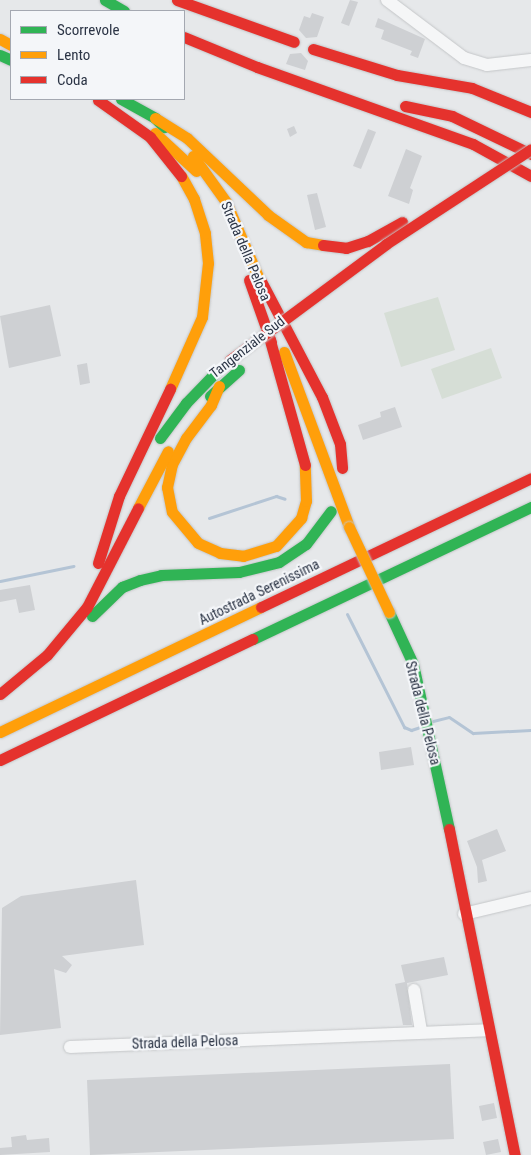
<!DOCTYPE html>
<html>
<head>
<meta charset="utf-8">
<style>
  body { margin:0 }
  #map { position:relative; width:531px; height:1155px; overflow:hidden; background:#e6e8ea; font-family:"Roboto Condensed",sans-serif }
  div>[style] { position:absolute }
  .green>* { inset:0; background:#d6ded6 }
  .stream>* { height:3px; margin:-1.5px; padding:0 1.5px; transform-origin:1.5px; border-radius:1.5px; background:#b4c4d5 }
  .building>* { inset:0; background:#ced0d3 }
  .roads { filter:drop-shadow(0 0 1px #c4c6c8) drop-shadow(0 0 1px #c4c6c8) }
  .street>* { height:12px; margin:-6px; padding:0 6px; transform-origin:6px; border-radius:6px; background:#f5f6f7 }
  .fast>* { height:11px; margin:-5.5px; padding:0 5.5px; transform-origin:5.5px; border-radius:5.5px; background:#30b455 }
  .slow>* { height:11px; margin:-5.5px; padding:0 5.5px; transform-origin:5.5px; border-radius:5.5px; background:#ff9f0a }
  .jam>* { height:11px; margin:-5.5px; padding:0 5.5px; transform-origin:5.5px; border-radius:5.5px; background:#e5322d }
  .bridges { filter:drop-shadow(0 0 1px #c4c6c8) drop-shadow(0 0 1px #c4c6c8) }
  .slow-bridge>* { height:11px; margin:-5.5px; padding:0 5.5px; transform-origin:5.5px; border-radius:5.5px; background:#ff9f0a }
  .jam-bridge>* { height:11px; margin:-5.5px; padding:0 5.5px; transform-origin:5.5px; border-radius:5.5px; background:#e5322d }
  span { translate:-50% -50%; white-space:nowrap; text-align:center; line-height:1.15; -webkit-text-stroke:4.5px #f4f6f9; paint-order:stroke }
  .street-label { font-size:14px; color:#2b3445 }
  .legend { position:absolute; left:10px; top:10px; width:175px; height:90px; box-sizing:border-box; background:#f4f6f9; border:1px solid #a4a8b1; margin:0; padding:6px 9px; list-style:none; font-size:15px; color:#2b3445 }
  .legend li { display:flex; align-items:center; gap:10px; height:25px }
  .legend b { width:25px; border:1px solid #a4a8b1 }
</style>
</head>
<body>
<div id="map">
  <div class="green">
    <i style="clip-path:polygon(438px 297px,455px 350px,401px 367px,384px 313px)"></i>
    <i style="clip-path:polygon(491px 348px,502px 378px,442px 399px,431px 369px)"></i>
  </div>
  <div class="stream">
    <i style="left:209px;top:518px;width:71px;rotate:-18.2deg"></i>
    <i style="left:276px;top:496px;width:9px;rotate:18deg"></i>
    <i style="left:0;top:581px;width:75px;rotate:-11.6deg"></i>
    <i style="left:347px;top:614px;width:127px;rotate:63.2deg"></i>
    <i style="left:404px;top:727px;width:8px;rotate:23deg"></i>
    <i style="left:411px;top:730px;width:13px;rotate:-18deg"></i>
    <i style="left:433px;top:721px;width:16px;rotate:-14deg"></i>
    <i style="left:449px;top:717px;width:29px;rotate:34deg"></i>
    <i style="left:473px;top:733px;width:58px;rotate:-3deg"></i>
  </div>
  <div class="building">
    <i style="clip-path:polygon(350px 0,358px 2px,349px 26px,341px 23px)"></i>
    <i style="clip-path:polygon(312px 13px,324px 17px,317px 37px,306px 38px,299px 30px,304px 16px,310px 18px)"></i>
    <i style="clip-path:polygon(378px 18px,425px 39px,418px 58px,410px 55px,412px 51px,381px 39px,384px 30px,375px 27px)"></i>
    <i style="clip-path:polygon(301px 53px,308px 61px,305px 70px,286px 64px,290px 54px)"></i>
    <i style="clip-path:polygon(294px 126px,297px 133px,290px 137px,287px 129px)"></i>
    <i style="clip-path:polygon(368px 129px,376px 132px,361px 169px,353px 166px)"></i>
    <i style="clip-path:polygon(406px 149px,422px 156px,410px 188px,413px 190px,409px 204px,388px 196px)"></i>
    <i style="clip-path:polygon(317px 193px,326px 227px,315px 230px,307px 195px)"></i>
    <i style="clip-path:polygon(50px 305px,61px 356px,9px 368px,0 316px)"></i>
    <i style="clip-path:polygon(87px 363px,90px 383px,80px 385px,77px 365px)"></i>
    <i style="clip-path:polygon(395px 407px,402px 427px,363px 440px,358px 425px,381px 417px,380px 412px)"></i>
    <i style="clip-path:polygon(30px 585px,35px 610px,19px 613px,16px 599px,0 602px,0 590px)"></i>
    <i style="clip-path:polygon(411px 747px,414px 765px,381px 770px,379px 752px)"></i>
    <i style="clip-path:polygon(497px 829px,506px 851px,482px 860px,487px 881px,478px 883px,477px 867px,467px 841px)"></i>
    <i style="clip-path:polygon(136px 880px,144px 945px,62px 956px,72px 965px,66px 973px,54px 969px,61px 1028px,0 1035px,2px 908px,21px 896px)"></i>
    <i style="clip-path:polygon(444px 957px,448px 975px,407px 983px,412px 1025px,403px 1025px,395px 984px,405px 982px,401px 965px)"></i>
    <i style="clip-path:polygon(450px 1064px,454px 1139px,90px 1155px,87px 1080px)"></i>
    <i style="clip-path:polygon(494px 1103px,497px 1118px,482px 1121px,479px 1106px)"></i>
    <i style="clip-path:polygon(26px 1135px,27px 1140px,49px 1138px,50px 1152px,0 1155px,0 1148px,12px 1147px,11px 1137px)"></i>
    <i style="clip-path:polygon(498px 1139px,501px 1152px,486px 1155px,483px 1142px)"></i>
  </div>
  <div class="roads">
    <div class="street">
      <i style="left:387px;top:0;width:96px;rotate:37deg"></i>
      <i style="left:464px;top:58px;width:24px;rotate:17deg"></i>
      <i style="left:487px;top:65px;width:44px;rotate:-6.5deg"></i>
      <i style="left:464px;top:914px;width:69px;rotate:-13.4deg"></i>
      <i style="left:414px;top:990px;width:42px;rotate:80.3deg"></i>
      <i style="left:70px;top:1047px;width:418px;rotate:-2.3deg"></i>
    </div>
    <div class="fast">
      <i style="left:105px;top:0;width:22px;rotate:30deg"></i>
      <i style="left:0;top:55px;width:12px;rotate:24deg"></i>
      <i style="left:121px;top:99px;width:39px;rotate:29deg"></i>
      <i style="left:155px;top:118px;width:13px;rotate:45deg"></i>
      <i style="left:210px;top:396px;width:39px;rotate:-42deg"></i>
      <i style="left:160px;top:438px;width:44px;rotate:-53.4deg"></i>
      <i style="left:186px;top:403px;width:42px;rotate:-46deg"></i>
      <i style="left:389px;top:612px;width:57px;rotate:65.2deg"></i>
      <i style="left:413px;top:664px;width:169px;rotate:77.7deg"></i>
      <i style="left:92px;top:616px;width:42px;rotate:-44deg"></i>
      <i style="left:122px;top:587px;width:19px;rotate:-21deg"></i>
      <i style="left:140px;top:580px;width:22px;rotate:-13deg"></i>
      <i style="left:161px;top:575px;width:78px;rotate:-2.2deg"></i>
      <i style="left:239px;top:572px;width:41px;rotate:-14deg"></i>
      <i style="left:279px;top:562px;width:32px;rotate:-34deg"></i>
      <i style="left:306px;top:544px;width:41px;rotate:-52.9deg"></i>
      <i style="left:253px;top:639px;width:308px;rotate:-25.4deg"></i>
    </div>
    <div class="slow">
      <i style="left:0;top:39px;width:13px;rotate:29deg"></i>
      <i style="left:155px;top:118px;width:38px;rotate:32deg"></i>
      <i style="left:187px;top:138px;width:112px;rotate:43.5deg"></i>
      <i style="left:268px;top:215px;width:47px;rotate:35.4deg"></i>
      <i style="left:306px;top:242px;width:17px;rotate:10deg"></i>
      <i style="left:155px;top:133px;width:56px;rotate:42.8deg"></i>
      <i style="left:193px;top:156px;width:57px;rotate:54.3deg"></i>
      <i style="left:226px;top:202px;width:99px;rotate:66.8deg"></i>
      <i style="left:284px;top:352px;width:187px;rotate:69.6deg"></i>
      <i style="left:219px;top:386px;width:21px;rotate:113deg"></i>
      <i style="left:211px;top:405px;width:41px;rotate:127.1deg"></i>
      <i style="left:186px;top:438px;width:30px;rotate:118deg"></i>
      <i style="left:172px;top:464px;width:24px;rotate:102deg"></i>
      <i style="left:167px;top:487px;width:25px;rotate:79deg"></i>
      <i style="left:172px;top:512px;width:40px;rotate:50deg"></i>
      <i style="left:198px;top:543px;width:24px;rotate:24deg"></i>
      <i style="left:220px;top:553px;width:23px;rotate:7deg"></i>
      <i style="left:243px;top:556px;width:34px;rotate:-17deg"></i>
      <i style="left:276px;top:546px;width:38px;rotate:-48deg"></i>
      <i style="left:301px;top:518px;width:18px;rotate:-74deg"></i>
      <i style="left:306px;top:501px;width:36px;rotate:-92deg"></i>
      <i style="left:170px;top:389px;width:79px;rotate:-66deg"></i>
      <i style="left:202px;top:317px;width:54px;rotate:-83.7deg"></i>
      <i style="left:208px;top:263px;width:30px;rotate:-96deg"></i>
      <i style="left:205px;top:233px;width:36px;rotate:-108deg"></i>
      <i style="left:194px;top:199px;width:26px;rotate:-119deg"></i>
      <i style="left:138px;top:508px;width:64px;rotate:-62.2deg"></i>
      <i style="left:0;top:732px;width:289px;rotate:-25.6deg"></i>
    </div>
    <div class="jam">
      <i style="left:177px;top:0;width:124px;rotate:19.7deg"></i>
      <i style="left:184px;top:37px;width:79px;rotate:22.3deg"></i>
      <i style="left:257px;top:67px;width:229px;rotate:19.6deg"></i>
      <i style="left:473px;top:144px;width:66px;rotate:28.9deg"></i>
      <i style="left:313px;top:49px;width:88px;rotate:17.2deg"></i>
      <i style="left:397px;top:75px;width:76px;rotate:9.8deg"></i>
      <i style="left:472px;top:88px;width:64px;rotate:22.1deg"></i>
      <i style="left:98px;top:100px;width:64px;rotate:35.4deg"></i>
      <i style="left:150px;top:137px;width:50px;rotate:51.5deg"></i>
      <i style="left:405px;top:106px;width:48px;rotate:12deg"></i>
      <i style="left:452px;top:116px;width:88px;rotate:25.7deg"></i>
      <i style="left:323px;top:245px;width:23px;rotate:7deg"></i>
      <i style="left:346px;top:248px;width:23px;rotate:-18deg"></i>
      <i style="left:368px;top:241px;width:39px;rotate:-29deg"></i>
      <i style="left:249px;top:280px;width:66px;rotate:70.5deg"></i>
      <i style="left:261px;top:281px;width:131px;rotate:62.3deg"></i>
      <i style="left:322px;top:397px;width:50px;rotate:69deg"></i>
      <i style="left:340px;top:444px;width:24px;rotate:85deg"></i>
      <i style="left:269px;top:337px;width:133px;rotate:74.3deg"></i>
      <i style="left:98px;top:563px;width:70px;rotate:-72.6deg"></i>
      <i style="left:119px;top:496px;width:119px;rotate:-64.5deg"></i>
      <i style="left:261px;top:607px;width:299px;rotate:-25.5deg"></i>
      <i style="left:0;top:694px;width:61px;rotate:-39.7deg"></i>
      <i style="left:47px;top:655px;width:62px;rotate:-50.2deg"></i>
      <i style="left:87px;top:607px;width:111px;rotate:-62.7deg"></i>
      <i style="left:0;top:760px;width:280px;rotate:-25.6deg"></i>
      <i style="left:449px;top:829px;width:333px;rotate:78.6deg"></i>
    </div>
  </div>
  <div class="bridges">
    <div class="slow-bridge">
      <i style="left:349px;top:527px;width:94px;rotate:64.8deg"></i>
    </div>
    <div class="jam-bridge">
      <i style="left:230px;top:360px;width:194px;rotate:-36.6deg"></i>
      <i style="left:386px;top:244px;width:173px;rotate:-33.2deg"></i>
    </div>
  </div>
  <div class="street-label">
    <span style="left:246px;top:251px;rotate:67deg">Strada della Pelosa</span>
    <span style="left:247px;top:347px;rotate:-38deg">Tangenziale Sud</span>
    <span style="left:259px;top:592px;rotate:-26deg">Autostrada Serenissima</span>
    <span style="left:423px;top:713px;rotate:76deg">Strada della Pelosa</span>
    <span style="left:185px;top:1042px;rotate:-2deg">Strada della Pelosa</span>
  </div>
  <ul class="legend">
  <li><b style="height:6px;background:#30b455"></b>Scorrevole</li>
  <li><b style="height:6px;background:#ff9f0a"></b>Lento</li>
  <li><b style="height:6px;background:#e5322d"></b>Coda</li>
  </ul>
</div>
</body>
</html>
